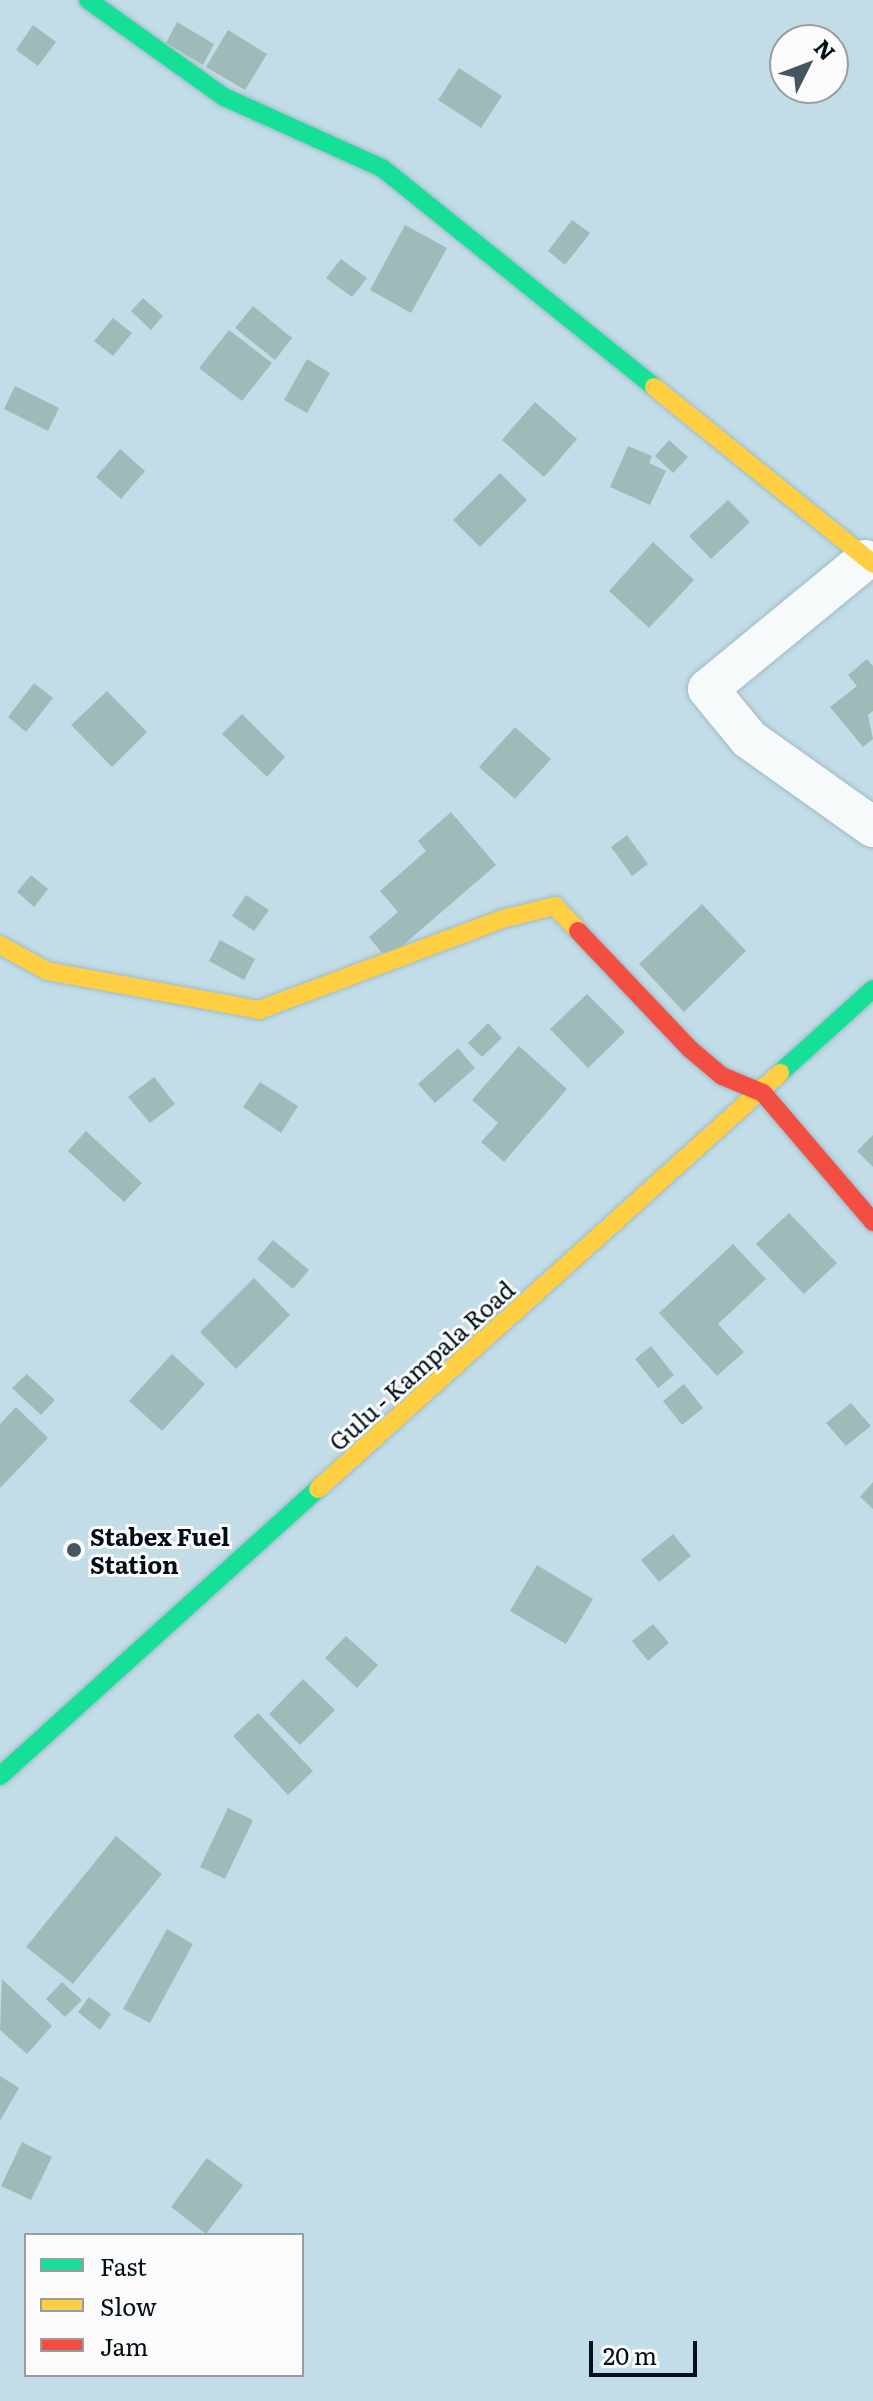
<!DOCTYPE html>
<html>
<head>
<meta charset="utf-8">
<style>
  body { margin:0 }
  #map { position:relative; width:873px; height:2401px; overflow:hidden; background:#c2dde7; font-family:Literata,serif }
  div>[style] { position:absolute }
  .building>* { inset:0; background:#9fbbb9 }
  .roads { filter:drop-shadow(0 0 2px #9fbac5) drop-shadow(0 0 2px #9fbac5) }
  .street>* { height:40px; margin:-20px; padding:0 20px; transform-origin:20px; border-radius:20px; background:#f6fafb }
  .fast>* { height:18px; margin:-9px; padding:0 9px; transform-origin:9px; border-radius:9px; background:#16e098 }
  .slow>* { height:18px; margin:-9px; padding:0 9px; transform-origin:9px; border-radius:9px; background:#ffcf43 }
  .jam>* { height:18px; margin:-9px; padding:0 9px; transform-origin:9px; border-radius:9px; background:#f24e42 }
  .dots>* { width:22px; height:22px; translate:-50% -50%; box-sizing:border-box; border:4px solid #fbfbfb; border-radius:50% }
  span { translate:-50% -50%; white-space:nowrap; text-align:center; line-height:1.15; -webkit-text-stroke:6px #fbfbfb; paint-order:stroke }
  .street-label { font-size:24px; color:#000f18 }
  .poi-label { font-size:24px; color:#000f18; font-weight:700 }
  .left { translate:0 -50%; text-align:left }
  .legend { position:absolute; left:24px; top:2233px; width:280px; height:144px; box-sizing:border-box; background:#fbfbfb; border:2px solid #979da0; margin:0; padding:10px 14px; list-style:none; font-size:24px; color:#000f18 }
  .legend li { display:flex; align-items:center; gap:16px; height:40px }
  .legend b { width:40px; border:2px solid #979da0 }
  .north { position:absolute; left:769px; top:24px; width:80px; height:80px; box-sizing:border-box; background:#fbfbfb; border:2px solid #979da0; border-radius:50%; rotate:48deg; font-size:22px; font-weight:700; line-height:32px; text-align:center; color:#000f18 }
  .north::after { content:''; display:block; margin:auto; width:28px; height:36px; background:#445760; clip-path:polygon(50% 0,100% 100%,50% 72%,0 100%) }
  .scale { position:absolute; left:589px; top:2341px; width:108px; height:36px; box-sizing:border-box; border:4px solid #000f18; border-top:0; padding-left:10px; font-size:24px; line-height:28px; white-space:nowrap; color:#000f18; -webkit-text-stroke:6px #fbfbfb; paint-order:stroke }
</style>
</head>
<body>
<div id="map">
  <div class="building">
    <i style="clip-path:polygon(177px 22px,214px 44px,203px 65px,166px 43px)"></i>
    <i style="clip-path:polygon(33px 25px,56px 42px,38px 66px,16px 50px)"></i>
    <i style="clip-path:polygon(228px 30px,267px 54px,245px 90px,206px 67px)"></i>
    <i style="clip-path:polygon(459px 68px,502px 96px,481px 128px,438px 100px)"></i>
    <i style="clip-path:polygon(572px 220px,590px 233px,565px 265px,548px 251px)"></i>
    <i style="clip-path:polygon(405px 225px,447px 248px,411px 313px,370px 290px)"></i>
    <i style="clip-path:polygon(341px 259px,367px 278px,352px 297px,326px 278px)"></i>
    <i style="clip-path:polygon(143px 298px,163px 316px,151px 330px,131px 311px)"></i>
    <i style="clip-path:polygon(253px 306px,292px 338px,275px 360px,235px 328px)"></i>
    <i style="clip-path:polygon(113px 318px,132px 333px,113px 356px,94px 341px)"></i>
    <i style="clip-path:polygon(229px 330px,272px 363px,242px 401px,199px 368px)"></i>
    <i style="clip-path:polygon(307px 359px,330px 373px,307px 413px,284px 400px)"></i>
    <i style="clip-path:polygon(15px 386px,59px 408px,48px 431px,4px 409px)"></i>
    <i style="clip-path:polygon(535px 402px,577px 439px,544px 477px,502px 440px)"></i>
    <i style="clip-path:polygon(669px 440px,688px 457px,673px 473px,655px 456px)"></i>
    <i style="clip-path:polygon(628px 446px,652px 456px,649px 463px,666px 471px,650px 505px,610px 487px)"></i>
    <i style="clip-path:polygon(120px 449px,145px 471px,121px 499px,96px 477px)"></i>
    <i style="clip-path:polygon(500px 473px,527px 500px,480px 547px,453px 520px)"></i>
    <i style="clip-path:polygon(728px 500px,750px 522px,711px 559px,689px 536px)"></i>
    <i style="clip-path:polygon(653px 542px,694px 580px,649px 628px,609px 591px)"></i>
    <i style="clip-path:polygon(867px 659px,873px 666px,873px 711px,868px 715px,873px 739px,863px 747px,830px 707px,857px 686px,848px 675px)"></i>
    <i style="clip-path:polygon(34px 683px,53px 698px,26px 732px,8px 717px)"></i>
    <i style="clip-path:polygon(107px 691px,147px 732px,112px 767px,71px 725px)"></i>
    <i style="clip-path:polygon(242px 714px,285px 757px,267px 777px,222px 734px)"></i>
    <i style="clip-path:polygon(515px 727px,551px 759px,515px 799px,479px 767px)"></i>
    <i style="clip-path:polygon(451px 812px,496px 865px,387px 959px,369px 937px,398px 912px,380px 891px,426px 851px,418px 841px)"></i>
    <i style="clip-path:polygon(627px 835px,648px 864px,632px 876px,611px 847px)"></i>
    <i style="clip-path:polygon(31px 875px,48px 889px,34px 907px,17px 892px)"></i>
    <i style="clip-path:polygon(246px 895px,269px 910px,254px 931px,232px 916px)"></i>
    <i style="clip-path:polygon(702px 904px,746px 951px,684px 1012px,639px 964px)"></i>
    <i style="clip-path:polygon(220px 940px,255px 959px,244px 980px,209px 961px)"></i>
    <i style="clip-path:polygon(587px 994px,625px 1032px,588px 1068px,550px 1029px)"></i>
    <i style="clip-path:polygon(488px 1023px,502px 1038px,482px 1057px,468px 1043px)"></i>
    <i style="clip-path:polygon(519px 1046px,567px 1089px,504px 1162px,481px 1142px,498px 1123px,472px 1100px)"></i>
    <i style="clip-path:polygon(458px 1048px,475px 1068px,435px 1103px,418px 1084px)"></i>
    <i style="clip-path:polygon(154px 1077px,175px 1104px,150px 1123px,128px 1097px)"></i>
    <i style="clip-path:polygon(260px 1082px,298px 1106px,281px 1133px,243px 1107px)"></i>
    <i style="clip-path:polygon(86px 1131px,142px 1183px,124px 1202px,68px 1151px)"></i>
    <i style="clip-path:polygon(873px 1135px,873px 1167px,857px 1151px)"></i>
    <i style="clip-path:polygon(789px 1213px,837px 1263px,804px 1294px,756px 1244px)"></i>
    <i style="clip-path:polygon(273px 1240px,309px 1270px,293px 1289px,257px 1259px)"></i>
    <i style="clip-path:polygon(733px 1244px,766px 1279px,718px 1324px,744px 1352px,717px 1376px,659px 1313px)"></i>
    <i style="clip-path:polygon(254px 1278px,290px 1315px,236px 1369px,200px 1332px)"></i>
    <i style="clip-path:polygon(651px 1346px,674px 1375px,658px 1388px,635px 1359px)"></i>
    <i style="clip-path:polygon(172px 1354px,205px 1384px,162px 1431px,129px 1401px)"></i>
    <i style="clip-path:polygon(27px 1374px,55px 1400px,41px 1415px,12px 1388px)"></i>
    <i style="clip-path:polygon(684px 1384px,703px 1408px,682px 1425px,663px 1401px)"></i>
    <i style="clip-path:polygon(851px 1403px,871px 1426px,846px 1446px,826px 1423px)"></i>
    <i style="clip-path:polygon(16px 1407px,48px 1438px,0 1488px,0 1424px)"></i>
    <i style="clip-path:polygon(873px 1482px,873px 1509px,860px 1497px)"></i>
    <i style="clip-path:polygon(673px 1534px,691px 1556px,659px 1582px,641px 1560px)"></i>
    <i style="clip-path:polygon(537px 1565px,593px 1599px,566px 1644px,510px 1611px)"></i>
    <i style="clip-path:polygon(653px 1624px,669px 1643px,648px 1661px,632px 1641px)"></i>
    <i style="clip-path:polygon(346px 1636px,378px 1665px,357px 1688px,325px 1658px)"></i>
    <i style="clip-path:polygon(303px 1679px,335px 1710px,300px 1745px,269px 1714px)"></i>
    <i style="clip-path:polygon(258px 1713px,313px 1771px,288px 1795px,233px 1736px)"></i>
    <i style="clip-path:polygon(228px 1808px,253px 1820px,225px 1879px,200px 1867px)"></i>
    <i style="clip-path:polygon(116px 1836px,162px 1874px,73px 1984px,26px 1947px)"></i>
    <i style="clip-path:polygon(167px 1929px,193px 1944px,150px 2023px,123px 2009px)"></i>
    <i style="clip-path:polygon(2px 1979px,52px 2026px,27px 2054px,0 2030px)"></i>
    <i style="clip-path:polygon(62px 1982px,82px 2000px,65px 2017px,46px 1999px)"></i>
    <i style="clip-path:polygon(89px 1997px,111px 2014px,100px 2030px,78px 2012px)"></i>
    <i style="clip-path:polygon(0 2076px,19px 2088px,0 2121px)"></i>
    <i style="clip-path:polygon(22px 2142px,52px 2157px,31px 2200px,1px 2186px)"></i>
    <i style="clip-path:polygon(207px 2158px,243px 2185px,206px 2234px,171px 2207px)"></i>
  </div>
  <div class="roads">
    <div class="street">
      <i style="left:865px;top:560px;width:203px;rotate:140.6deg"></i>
      <i style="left:708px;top:689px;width:65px;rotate:50.6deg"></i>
      <i style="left:749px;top:739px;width:152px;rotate:35.4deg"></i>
    </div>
    <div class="fast">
      <i style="left:88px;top:0;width:167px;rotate:35.5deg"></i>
      <i style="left:224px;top:97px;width:173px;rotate:24.2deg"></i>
      <i style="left:382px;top:168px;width:349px;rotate:38.8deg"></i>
      <i style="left:780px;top:1073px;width:125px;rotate:-42.1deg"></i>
      <i style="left:0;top:1776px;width:428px;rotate:-42.1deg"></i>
    </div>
    <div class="slow">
      <i style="left:654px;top:387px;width:282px;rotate:38.9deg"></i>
      <i style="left:0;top:945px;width:54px;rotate:29deg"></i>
      <i style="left:47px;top:971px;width:216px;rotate:10.4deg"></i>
      <i style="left:259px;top:1010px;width:259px;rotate:-20.5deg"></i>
      <i style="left:502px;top:919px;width:55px;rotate:-13.8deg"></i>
      <i style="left:555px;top:906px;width:34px;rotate:47deg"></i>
      <i style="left:318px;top:1489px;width:622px;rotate:-42deg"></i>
    </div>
    <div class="jam">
      <i style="left:578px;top:931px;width:163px;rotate:46.5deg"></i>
      <i style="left:690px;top:1049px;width:42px;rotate:40.2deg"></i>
      <i style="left:722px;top:1076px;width:44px;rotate:22.5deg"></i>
      <i style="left:763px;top:1093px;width:170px;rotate:49.5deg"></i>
    </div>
  </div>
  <div class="dots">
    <i style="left:74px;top:1550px;background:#445760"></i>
  </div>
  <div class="street-label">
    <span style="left:421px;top:1365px;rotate:-42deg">Gulu - Kampala Road</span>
  </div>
  <div class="poi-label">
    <span class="left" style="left:90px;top:1550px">Stabex Fuel<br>Station</span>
  </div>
  <ul class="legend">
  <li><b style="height:10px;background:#16e098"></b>Fast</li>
  <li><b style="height:10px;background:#ffcf43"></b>Slow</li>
  <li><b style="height:10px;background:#f24e42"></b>Jam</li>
  </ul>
  <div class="north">N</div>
  <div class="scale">20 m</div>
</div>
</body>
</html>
